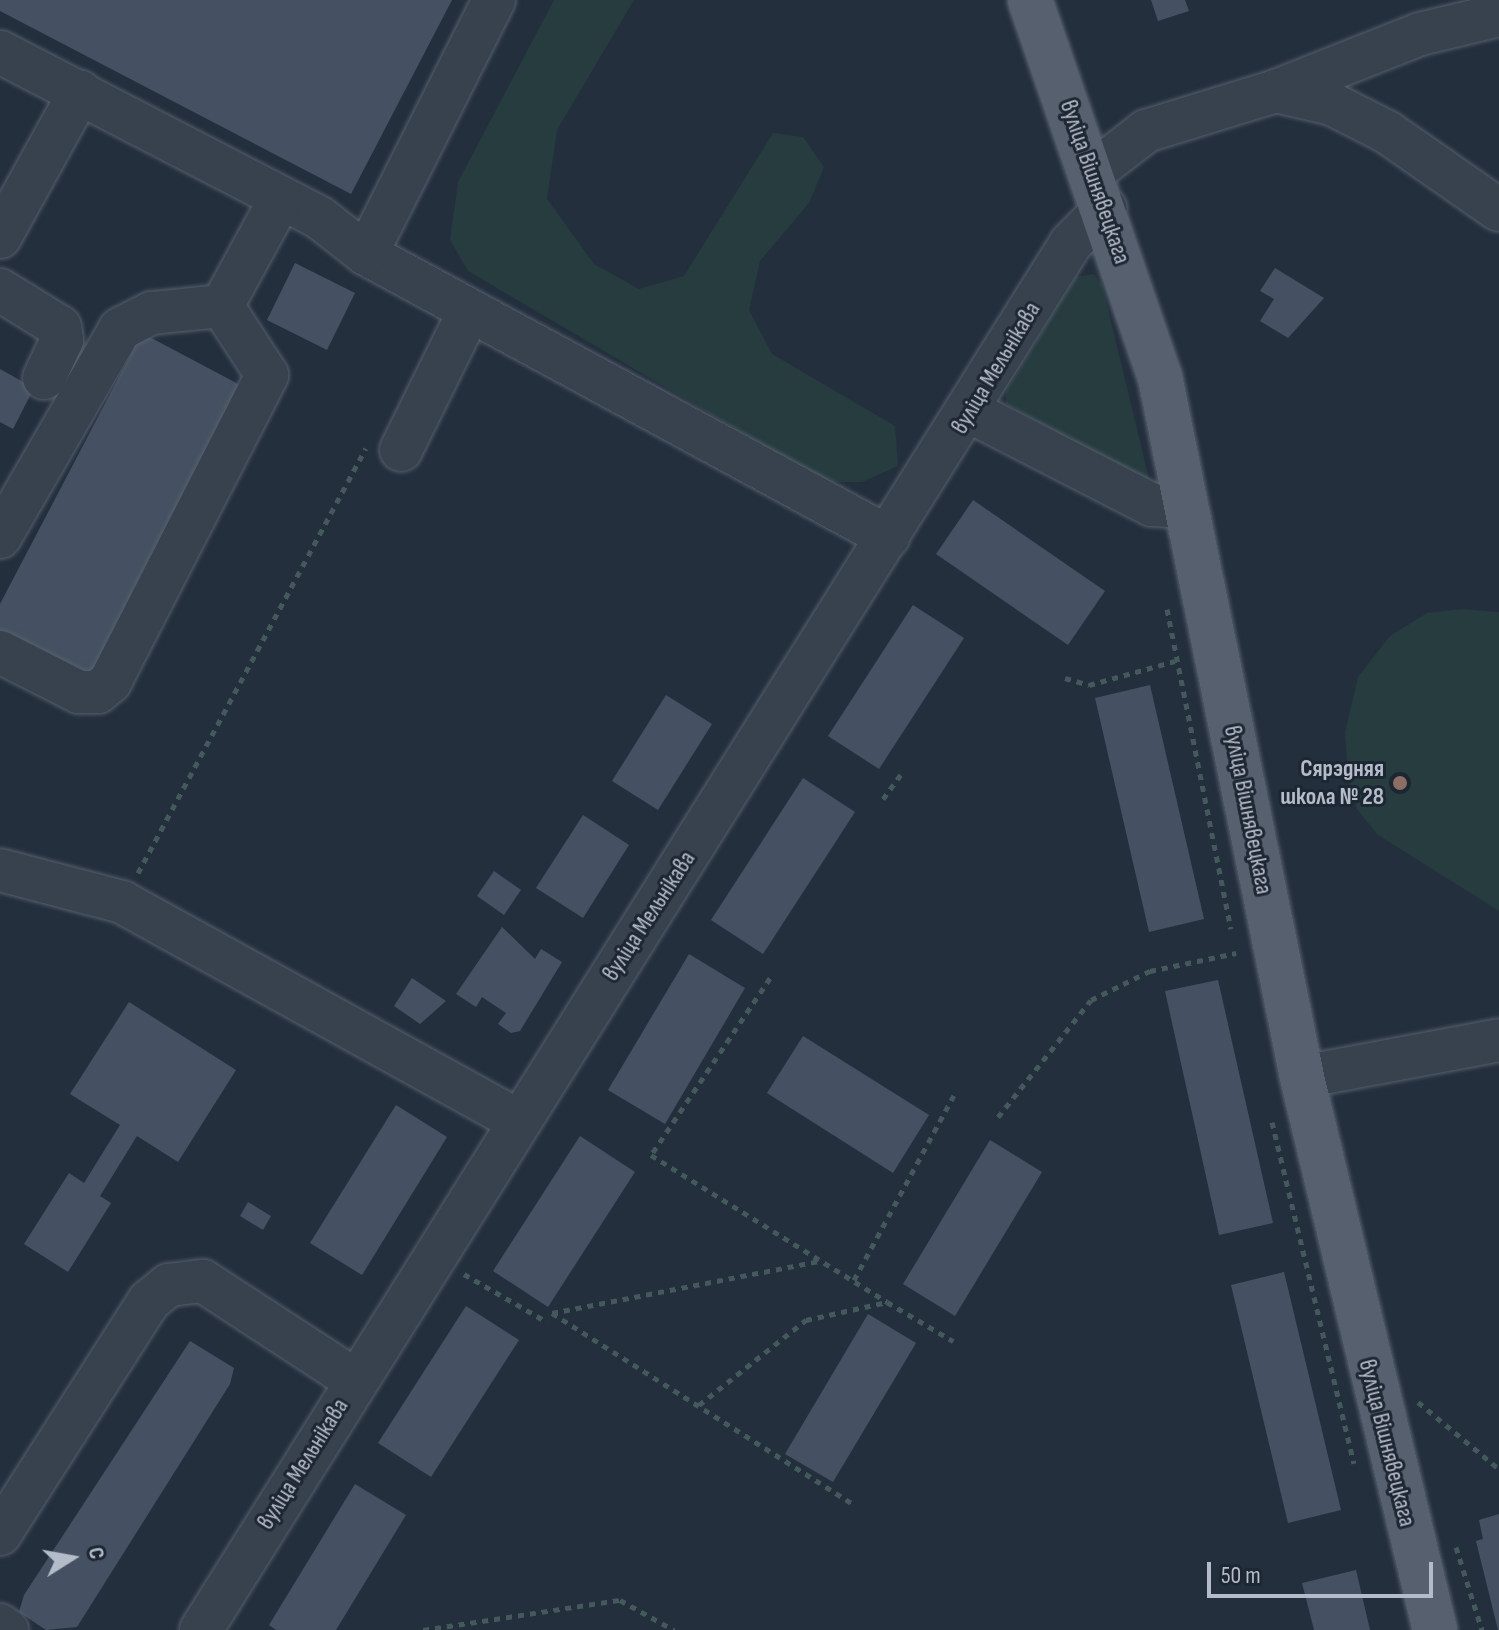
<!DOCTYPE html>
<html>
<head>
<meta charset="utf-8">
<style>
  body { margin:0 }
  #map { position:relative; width:1499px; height:1630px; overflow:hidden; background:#242f3e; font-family:"Sofia Sans Condensed",sans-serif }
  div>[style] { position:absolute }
  .green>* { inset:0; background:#263c3f }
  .building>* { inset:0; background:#455162 }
  .path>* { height:5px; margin-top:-2.5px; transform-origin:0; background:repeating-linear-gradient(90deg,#44595c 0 6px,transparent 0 12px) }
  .roads { filter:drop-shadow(0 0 2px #565f6c) drop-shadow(0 0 2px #565f6c) }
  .minor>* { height:42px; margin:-21px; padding:0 21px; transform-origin:21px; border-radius:21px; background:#38414e }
  .major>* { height:44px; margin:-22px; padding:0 22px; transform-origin:22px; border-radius:22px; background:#56606e }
  .dots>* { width:22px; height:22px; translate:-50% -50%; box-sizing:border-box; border:4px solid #1d2633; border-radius:50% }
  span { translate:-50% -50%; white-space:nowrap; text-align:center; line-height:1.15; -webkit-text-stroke:6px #1d2633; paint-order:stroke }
  .street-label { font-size:24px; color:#b4bcc9 }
  .poi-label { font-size:24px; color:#b4bcc9; font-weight:700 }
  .right { translate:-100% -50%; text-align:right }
  .north { position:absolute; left:32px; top:1518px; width:80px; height:80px; -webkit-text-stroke:6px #1d2633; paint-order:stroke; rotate:79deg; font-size:22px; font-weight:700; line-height:32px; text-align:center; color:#b4bcc9 }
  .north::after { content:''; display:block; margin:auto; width:28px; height:36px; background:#b4bcc9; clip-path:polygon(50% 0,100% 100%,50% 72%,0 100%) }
  .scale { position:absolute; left:1207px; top:1562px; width:226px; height:36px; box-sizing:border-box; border:4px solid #b4bcc9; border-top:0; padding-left:10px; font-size:24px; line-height:28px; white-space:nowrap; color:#b4bcc9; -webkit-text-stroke:6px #1d2633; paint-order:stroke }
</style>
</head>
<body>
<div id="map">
  <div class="green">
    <i style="clip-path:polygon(554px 0,634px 0,557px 130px,547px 199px,594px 264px,639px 289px,684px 276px,773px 133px,803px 137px,824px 167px,809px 203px,760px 261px,749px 310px,772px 354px,895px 426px,898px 466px,862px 482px,826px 482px,468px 271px,450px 240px,458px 182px)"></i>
    <i style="clip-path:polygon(1094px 274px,1102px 284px,1150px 483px,1006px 404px,1006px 391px,1076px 277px)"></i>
    <i style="clip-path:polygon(1462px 609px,1499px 612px,1499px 911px,1378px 835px,1357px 809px,1348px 773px,1345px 733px,1358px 677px,1390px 636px,1427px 613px)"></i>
  </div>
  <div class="building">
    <i style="clip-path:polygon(0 0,452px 0,351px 194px,0 11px)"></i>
    <i style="clip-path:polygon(1151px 0,1185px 0,1189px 11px,1158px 21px)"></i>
    <i style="clip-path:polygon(295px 263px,355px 293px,327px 350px,267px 320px)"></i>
    <i style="clip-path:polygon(1275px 268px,1324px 298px,1288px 338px,1260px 321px,1274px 299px,1260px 291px)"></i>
    <i style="clip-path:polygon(142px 333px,242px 386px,86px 683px,0 637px,0 604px)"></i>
    <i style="clip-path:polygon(0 369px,34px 388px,13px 429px,0 422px)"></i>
    <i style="clip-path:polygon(973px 500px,1105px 591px,1068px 645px,936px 554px)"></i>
    <i style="clip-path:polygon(913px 605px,964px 638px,879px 769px,828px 736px)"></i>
    <i style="clip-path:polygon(1150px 685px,1204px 919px,1149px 932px,1095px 698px)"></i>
    <i style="clip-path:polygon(666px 695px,712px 724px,658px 810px,612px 781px)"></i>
    <i style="clip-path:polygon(803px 778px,855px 812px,763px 954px,711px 920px)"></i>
    <i style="clip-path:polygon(583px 815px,629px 845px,583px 918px,536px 888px)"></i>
    <i style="clip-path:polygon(494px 871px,521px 890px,504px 915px,477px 896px)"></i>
    <i style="clip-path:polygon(502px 927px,535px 959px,541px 949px,562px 962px,520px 1031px,511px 1033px,498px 1024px,506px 1013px,482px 997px,476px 1007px,456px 994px)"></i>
    <i style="clip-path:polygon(689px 954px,745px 988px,665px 1124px,608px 1090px)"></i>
    <i style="clip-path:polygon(412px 978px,446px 1001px,420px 1024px,394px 1006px)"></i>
    <i style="clip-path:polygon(1218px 980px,1273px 1223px,1219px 1235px,1165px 991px)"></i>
    <i style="clip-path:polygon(129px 1002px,236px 1070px,178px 1162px,137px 1136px,100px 1196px,111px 1203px,68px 1272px,24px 1244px,69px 1173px,84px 1183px,120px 1125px,70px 1094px)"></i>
    <i style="clip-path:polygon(803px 1036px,929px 1115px,893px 1173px,767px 1093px)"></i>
    <i style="clip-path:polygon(396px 1105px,447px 1137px,362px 1275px,310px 1243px)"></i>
    <i style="clip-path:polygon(580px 1136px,635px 1172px,548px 1307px,493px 1271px)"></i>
    <i style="clip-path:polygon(990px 1140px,1042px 1172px,955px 1316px,903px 1284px)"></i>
    <i style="clip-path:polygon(248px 1202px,271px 1216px,263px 1230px,240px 1216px)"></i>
    <i style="clip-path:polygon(1284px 1272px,1341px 1510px,1288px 1523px,1231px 1285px)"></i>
    <i style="clip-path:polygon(466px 1306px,519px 1340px,431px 1477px,378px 1443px)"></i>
    <i style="clip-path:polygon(868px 1314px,916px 1343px,833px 1482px,785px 1454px)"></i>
    <i style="clip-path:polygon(190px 1341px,234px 1368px,230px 1384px,77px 1627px,46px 1630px,19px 1612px,24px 1595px)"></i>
    <i style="clip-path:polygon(355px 1484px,406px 1515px,336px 1630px,276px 1630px,269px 1625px)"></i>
    <i style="clip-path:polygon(1499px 1514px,1499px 1630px,1498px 1630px,1476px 1541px,1483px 1539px,1479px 1520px)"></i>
    <i style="clip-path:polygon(1356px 1570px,1370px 1630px,1314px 1630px,1302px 1583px)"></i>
  </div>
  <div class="path">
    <i style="left:1167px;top:609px;width:326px;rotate:78.7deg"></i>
    <i style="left:1065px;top:678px;width:25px;rotate:16deg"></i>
    <i style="left:1089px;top:685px;width:89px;rotate:-15.6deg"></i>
    <i style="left:883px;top:799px;width:34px;rotate:-54deg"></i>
    <i style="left:138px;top:873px;width:482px;rotate:-61.8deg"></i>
    <i style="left:770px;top:978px;width:213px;rotate:123.9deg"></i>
    <i style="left:651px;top:1155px;width:278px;rotate:31.9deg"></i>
    <i style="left:998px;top:1117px;width:149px;rotate:-51.5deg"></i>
    <i style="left:1091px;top:1000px;width:66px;rotate:-26.2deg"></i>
    <i style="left:1150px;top:971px;width:88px;rotate:-11.8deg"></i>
    <i style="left:1272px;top:1122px;width:351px;rotate:76.5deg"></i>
    <i style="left:464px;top:1274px;width:96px;rotate:30deg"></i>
    <i style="left:854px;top:1280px;width:215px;rotate:-61.6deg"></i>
    <i style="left:552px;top:1313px;width:359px;rotate:32.4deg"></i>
    <i style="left:552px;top:1313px;width:273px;rotate:-11deg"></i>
    <i style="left:1418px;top:1402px;width:105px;rotate:39.6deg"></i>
    <i style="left:699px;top:1405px;width:137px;rotate:-38.5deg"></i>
    <i style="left:806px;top:1320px;width:83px;rotate:-12.5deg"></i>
    <i style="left:887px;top:1302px;width:77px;rotate:30.6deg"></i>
    <i style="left:1456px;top:1547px;width:87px;rotate:72.6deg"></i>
    <i style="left:423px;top:1630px;width:199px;rotate:-8.7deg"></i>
    <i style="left:620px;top:1600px;width:62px;rotate:29.1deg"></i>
  </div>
  <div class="roads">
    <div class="minor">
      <i style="left:494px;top:0;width:284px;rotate:116.7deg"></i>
      <i style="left:366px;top:254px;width:594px;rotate:28.46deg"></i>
      <i style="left:0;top:52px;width:360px;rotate:27.4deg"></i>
      <i style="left:320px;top:218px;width:58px;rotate:38deg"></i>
      <i style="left:1276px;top:91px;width:155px;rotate:-21.6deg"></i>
      <i style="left:1420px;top:34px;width:81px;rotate:-13.5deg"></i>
      <i style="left:1093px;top:172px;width:67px;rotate:-37.7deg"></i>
      <i style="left:1146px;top:131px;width:136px;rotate:-17.1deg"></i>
      <i style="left:1276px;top:91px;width:57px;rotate:13.1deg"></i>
      <i style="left:1332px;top:104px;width:62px;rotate:27deg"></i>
      <i style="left:1387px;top:132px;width:136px;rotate:34.9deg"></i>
      <i style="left:0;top:237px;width:166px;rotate:-61.1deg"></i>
      <i style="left:0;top:290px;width:70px;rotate:31.7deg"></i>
      <i style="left:60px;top:327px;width:13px;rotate:81deg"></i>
      <i style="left:62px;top:340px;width:42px;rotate:115.3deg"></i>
      <i style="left:222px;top:306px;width:123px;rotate:-61.4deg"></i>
      <i style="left:971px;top:412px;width:203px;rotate:27.2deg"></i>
      <i style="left:1152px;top:505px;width:34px;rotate:3deg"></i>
      <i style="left:401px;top:450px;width:152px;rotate:-63.8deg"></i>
      <i style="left:0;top:537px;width:240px;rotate:-60deg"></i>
      <i style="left:120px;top:329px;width:36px;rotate:-27deg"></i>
      <i style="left:152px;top:313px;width:70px;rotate:-5.7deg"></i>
      <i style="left:0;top:652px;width:89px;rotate:26.9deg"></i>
      <i style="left:79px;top:692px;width:19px"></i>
      <i style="left:98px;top:692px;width:16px;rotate:-40deg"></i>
      <i style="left:110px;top:682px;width:345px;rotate:-62.9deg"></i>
      <i style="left:267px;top:375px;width:82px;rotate:-123.1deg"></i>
      <i style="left:0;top:870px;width:126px;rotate:14.7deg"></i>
      <i style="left:122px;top:902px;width:453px;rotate:28.9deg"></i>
      <i style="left:1302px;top:1077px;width:200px;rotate:-10.6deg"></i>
      <i style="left:0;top:1534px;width:277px;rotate:-57.4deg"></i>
      <i style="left:149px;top:1301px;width:26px;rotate:-39deg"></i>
      <i style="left:169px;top:1285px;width:34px;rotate:-7deg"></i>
      <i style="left:203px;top:1281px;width:181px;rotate:33.1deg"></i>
      <i style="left:0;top:1625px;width:9px;rotate:36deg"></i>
      <i style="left:201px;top:1630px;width:1637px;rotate:-57.9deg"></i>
      <i style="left:1071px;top:243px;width:49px;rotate:-45deg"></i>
    </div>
    <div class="major">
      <i style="left:1030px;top:0;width:399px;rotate:71deg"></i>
      <i style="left:1160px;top:377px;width:714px;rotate:78.53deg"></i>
      <i style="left:1302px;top:1077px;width:569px;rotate:76.48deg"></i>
    </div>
  </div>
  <div class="dots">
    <i style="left:1400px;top:783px;background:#8d6e63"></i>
  </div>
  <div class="street-label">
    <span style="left:1095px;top:182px;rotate:71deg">вуліца Вішнявецкага</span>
    <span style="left:996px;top:368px;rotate:-59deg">вуліца Мельнікава</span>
    <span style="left:1248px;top:810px;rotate:79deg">вуліца Вішнявецкага</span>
    <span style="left:649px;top:916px;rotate:-57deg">вуліца Мельнікава</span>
    <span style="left:1387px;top:1443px;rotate:76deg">вуліца Вішнявецкага</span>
    <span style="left:303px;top:1464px;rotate:-58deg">вуліца Мельнікава</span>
  </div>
  <div class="poi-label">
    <span class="right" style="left:1384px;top:783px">Сярэдняя<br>школа № 28</span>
  </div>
  <div class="north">С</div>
  <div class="scale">50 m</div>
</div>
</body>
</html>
